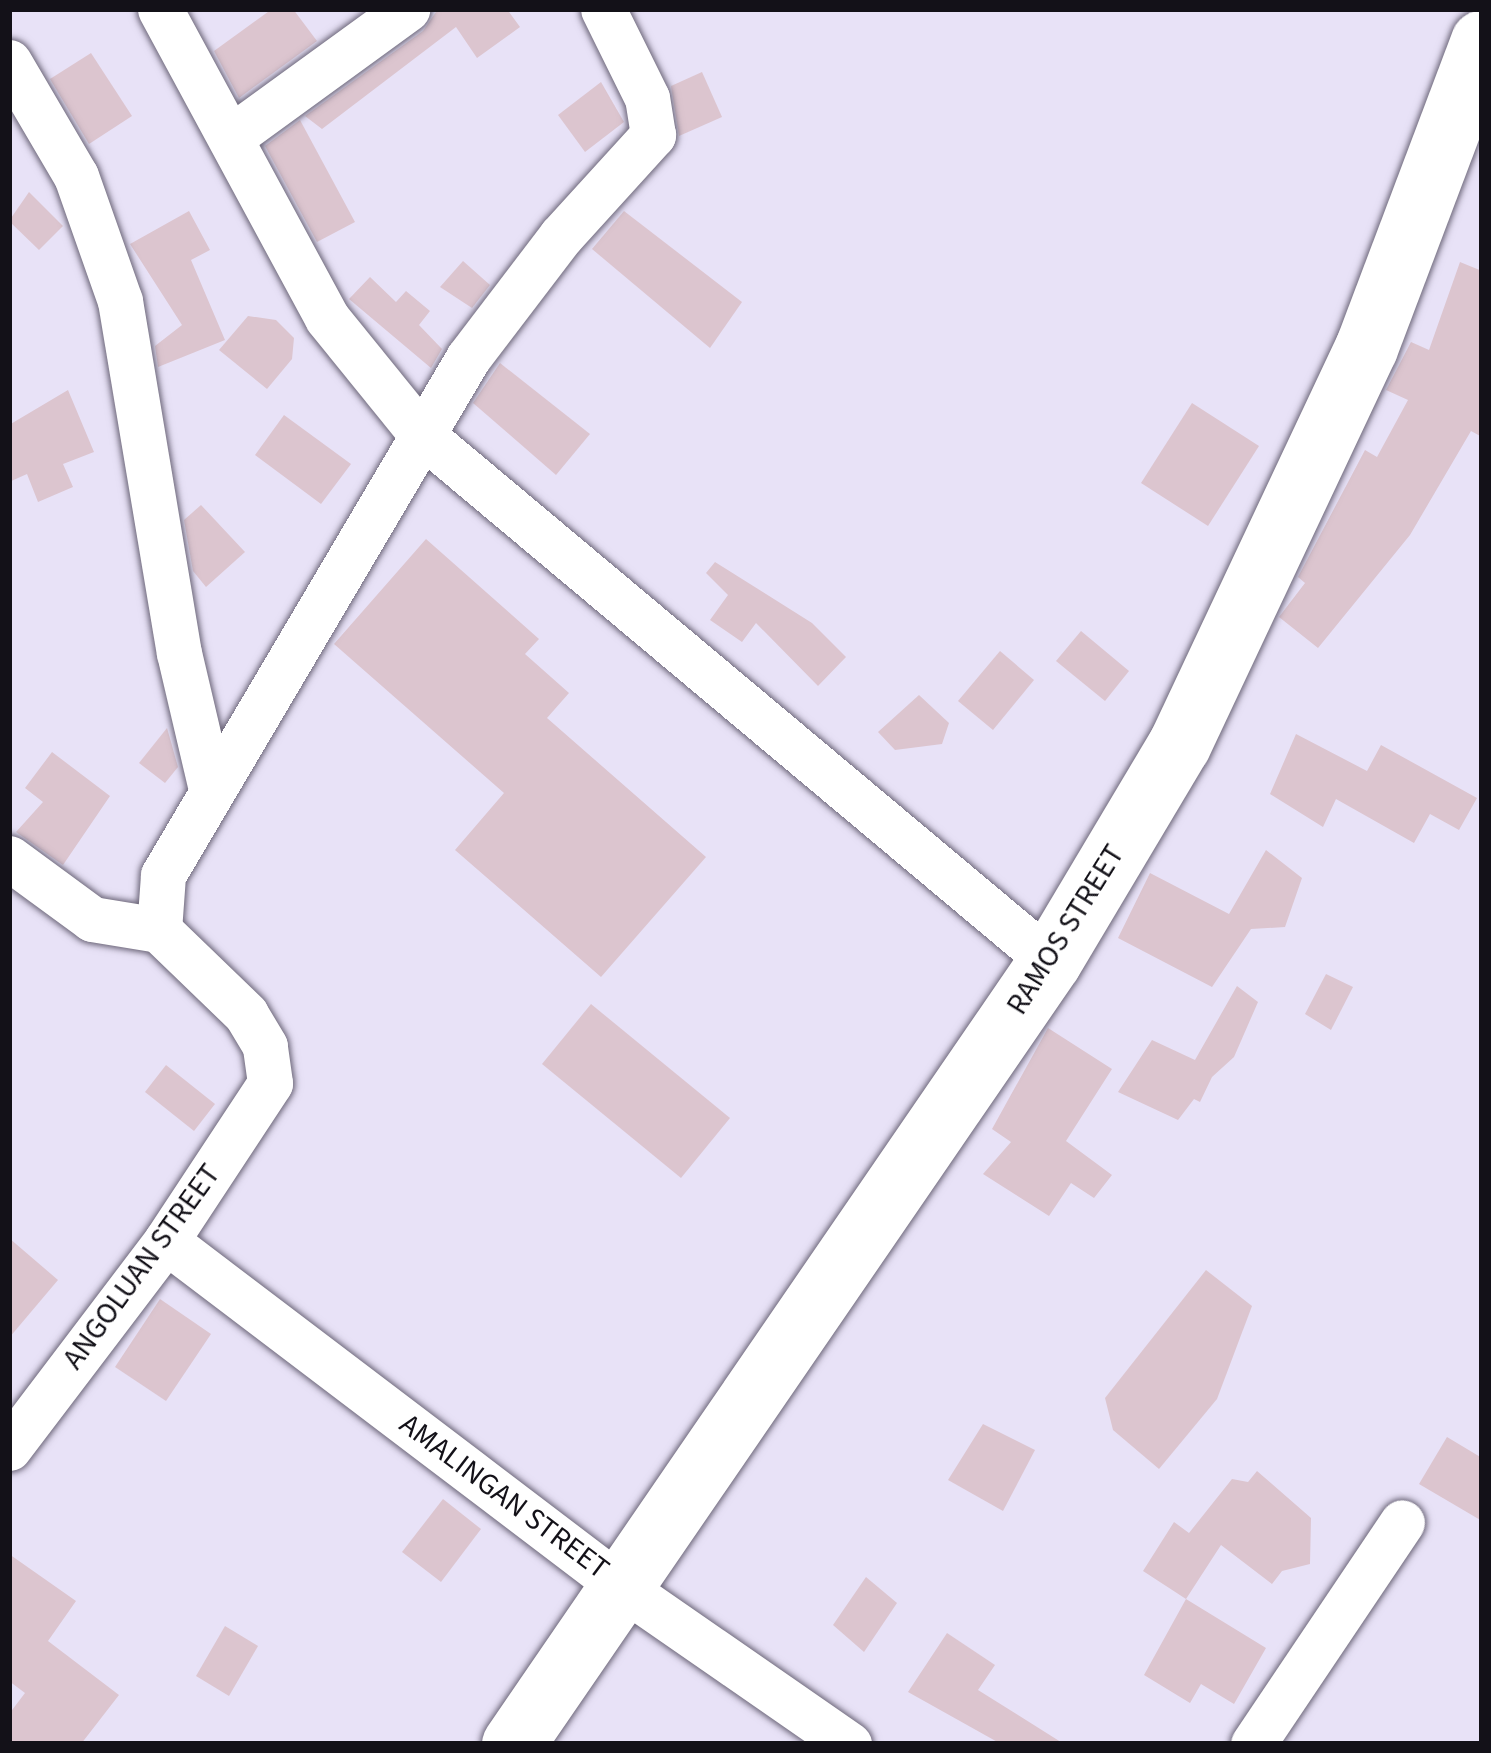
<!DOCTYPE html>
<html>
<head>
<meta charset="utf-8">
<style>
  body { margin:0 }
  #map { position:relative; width:1491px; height:1753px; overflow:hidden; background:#e8e2f7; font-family:"Source Sans 3",sans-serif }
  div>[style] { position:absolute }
  .building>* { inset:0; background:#dcc5cf }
  .roads { filter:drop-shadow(0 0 3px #6d677a) drop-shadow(0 0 3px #6d677a) }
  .minor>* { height:45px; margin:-22.5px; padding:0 22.5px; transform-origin:22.5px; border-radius:22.5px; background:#fff }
  .secondary>* { height:63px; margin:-31.5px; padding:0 31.5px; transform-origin:31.5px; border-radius:31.5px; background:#fff }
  span { translate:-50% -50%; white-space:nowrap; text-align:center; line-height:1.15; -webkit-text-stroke:10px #fff; paint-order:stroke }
  .street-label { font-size:30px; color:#131118 }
  .frame { position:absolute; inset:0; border:12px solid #131118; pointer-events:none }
</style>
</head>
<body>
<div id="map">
  <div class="building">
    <i style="clip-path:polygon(272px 9px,293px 9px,317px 41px,239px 98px,214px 51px)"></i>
    <i style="clip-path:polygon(438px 9px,507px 9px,520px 27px,477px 58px,456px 27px,322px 129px,305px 116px,423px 31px)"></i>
    <i style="clip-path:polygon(91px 53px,132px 116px,89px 144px,50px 79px)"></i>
    <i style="clip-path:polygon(702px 72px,722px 117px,679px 136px,671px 86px)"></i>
    <i style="clip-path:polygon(601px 82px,624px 122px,585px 152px,558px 115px)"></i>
    <i style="clip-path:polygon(300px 120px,355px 222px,317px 242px,265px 146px)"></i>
    <i style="clip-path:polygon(29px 192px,63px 226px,39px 250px,9px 221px)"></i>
    <i style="clip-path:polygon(189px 211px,210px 250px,191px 260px,225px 340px,158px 367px,155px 346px,182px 325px,130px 244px)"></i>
    <i style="clip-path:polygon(624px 211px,742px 302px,710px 348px,592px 249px)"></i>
    <i style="clip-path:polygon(463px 261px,490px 285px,472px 308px,440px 287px)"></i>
    <i style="clip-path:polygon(1460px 262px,1482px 271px,1482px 437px,1471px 431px,1410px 535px,1318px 648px,1279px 617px,1305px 583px,1298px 577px,1365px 450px,1377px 457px,1408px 400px,1386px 390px,1411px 342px,1429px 350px)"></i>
    <i style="clip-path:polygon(370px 277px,396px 302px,406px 291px,430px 311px,419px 325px,442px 349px,431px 368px,349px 299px)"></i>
    <i style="clip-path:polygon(248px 316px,276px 320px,294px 338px,292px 359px,267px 389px,219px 350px)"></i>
    <i style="clip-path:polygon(500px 363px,590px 434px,556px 475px,473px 403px)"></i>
    <i style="clip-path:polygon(68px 390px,94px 452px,63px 464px,73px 487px,38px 502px,27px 474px,9px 482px,9px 425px)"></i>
    <i style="clip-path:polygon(1192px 403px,1259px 446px,1208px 526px,1141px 483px)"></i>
    <i style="clip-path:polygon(284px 415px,351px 464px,321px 504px,255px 455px)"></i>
    <i style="clip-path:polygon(201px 505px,245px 552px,206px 587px,193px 571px,184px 520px)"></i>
    <i style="clip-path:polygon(426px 539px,539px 639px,525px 654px,569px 693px,547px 718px,706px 857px,601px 977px,455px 850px,504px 793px,334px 644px)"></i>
    <i style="clip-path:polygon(715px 562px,812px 623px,846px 657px,818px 686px,756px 623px,742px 642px,710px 620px,728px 595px,706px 573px)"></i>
    <i style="clip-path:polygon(1081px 631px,1129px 671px,1105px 701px,1056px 661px)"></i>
    <i style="clip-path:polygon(1000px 651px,1034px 680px,993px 730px,958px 701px)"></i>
    <i style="clip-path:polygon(919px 695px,949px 723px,942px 744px,895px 750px,878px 732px)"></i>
    <i style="clip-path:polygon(167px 728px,178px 767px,165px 783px,139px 763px)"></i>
    <i style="clip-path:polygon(1296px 734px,1367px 771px,1381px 745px,1477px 798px,1459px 830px,1430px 814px,1414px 843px,1336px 799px,1323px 827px,1270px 794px)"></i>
    <i style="clip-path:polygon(52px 752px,110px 796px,63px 865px,16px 832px,43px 802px,25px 788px)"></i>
    <i style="clip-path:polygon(1266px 850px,1302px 878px,1285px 927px,1251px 929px,1212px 987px,1118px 938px,1150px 873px,1229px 914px)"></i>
    <i style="clip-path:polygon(1326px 974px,1353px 987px,1331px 1030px,1305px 1014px)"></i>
    <i style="clip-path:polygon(1237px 986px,1258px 1002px,1234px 1057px,1212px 1077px,1200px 1102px,1194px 1099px,1178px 1120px,1118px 1092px,1152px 1040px,1195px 1060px)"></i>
    <i style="clip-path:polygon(591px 1004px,730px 1118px,681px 1178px,542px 1064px)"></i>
    <i style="clip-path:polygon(1048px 1028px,1112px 1069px,1066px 1141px,1112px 1175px,1094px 1198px,1071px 1183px,1049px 1216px,983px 1174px,1011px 1142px,992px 1129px)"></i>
    <i style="clip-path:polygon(166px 1065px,215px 1104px,194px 1131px,145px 1092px)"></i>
    <i style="clip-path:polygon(9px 1238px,58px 1280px,9px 1338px)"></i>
    <i style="clip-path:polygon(1206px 1270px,1252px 1306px,1217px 1399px,1159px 1469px,1113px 1430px,1105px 1398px)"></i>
    <i style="clip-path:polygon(160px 1299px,211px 1334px,166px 1401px,115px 1367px)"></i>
    <i style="clip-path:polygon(983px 1424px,1035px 1450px,1003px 1511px,948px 1480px)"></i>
    <i style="clip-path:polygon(1447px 1437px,1482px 1458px,1482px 1521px,1419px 1484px)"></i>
    <i style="clip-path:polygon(1257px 1471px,1311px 1518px,1310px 1564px,1282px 1571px,1272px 1584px,1221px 1545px,1186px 1599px,1143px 1571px,1174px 1522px,1189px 1533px,1232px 1479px,1248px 1482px)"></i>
    <i style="clip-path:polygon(443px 1499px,481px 1529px,441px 1582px,402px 1552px)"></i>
    <i style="clip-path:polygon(9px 1554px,76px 1601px,48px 1641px,119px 1695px,81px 1744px,9px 1744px,9px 1714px,25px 1693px,9px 1681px)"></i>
    <i style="clip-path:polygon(866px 1577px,897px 1603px,864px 1652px,833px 1625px)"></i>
    <i style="clip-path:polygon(1186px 1599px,1266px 1648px,1234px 1704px,1201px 1684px,1190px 1703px,1144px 1675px)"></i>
    <i style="clip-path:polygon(225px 1626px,258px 1646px,229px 1696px,196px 1676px)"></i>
    <i style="clip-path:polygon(947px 1633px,995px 1665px,978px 1690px,1064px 1744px,1001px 1744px,908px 1692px)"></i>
  </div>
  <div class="roads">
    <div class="minor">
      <i style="left:160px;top:9px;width:351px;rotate:61.6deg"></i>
      <i style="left:327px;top:318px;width:148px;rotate:51deg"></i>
      <i style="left:420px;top:433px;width:822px;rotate:39.97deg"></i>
      <i style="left:9px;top:62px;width:132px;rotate:59.6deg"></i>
      <i style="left:76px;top:176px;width:133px;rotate:70.6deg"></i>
      <i style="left:120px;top:301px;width:357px;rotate:80.5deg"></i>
      <i style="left:179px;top:653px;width:140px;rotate:76.8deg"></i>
      <i style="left:231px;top:137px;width:218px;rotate:-36deg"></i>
      <i style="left:9px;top:858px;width:103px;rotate:36.3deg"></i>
      <i style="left:92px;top:919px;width:68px;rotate:9.3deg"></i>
      <i style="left:166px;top:1241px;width:569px;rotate:37.21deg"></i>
      <i style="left:619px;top:1585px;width:280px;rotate:34.7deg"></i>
      <i style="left:9px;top:1448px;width:260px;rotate:-52.8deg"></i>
      <i style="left:166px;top:1241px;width:189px;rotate:-56.6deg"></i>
      <i style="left:270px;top:1083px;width:37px;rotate:-98deg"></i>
      <i style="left:265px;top:1046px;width:37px;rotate:-121deg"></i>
      <i style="left:246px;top:1014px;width:121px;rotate:-136deg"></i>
      <i style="left:159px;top:930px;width:55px;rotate:-85.8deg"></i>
      <i style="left:163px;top:875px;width:600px;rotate:-59.46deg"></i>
      <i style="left:468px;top:358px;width:153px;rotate:-52.7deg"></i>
      <i style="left:561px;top:236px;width:137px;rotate:-47.7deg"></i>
      <i style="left:653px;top:135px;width:37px;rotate:-99deg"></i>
      <i style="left:647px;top:98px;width:99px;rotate:-116.3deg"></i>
      <i style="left:1253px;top:1744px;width:267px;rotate:-56.1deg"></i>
    </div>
    <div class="secondary">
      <i style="left:513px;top:1744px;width:949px;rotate:-55.56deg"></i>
      <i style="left:1050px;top:961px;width:252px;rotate:-59.2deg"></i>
      <i style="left:1179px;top:745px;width:439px;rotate:-64.8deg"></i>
      <i style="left:1366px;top:348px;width:328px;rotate:-69.3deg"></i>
    </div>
  </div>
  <div class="street-label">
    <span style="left:1066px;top:930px;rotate:-58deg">RAMOS STREET</span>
    <span style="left:142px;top:1267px;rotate:-54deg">ANGOLUAN STREET</span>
    <span style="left:504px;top:1497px;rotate:37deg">AMALINGAN STREET</span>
  </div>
  <div class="frame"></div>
</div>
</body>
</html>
